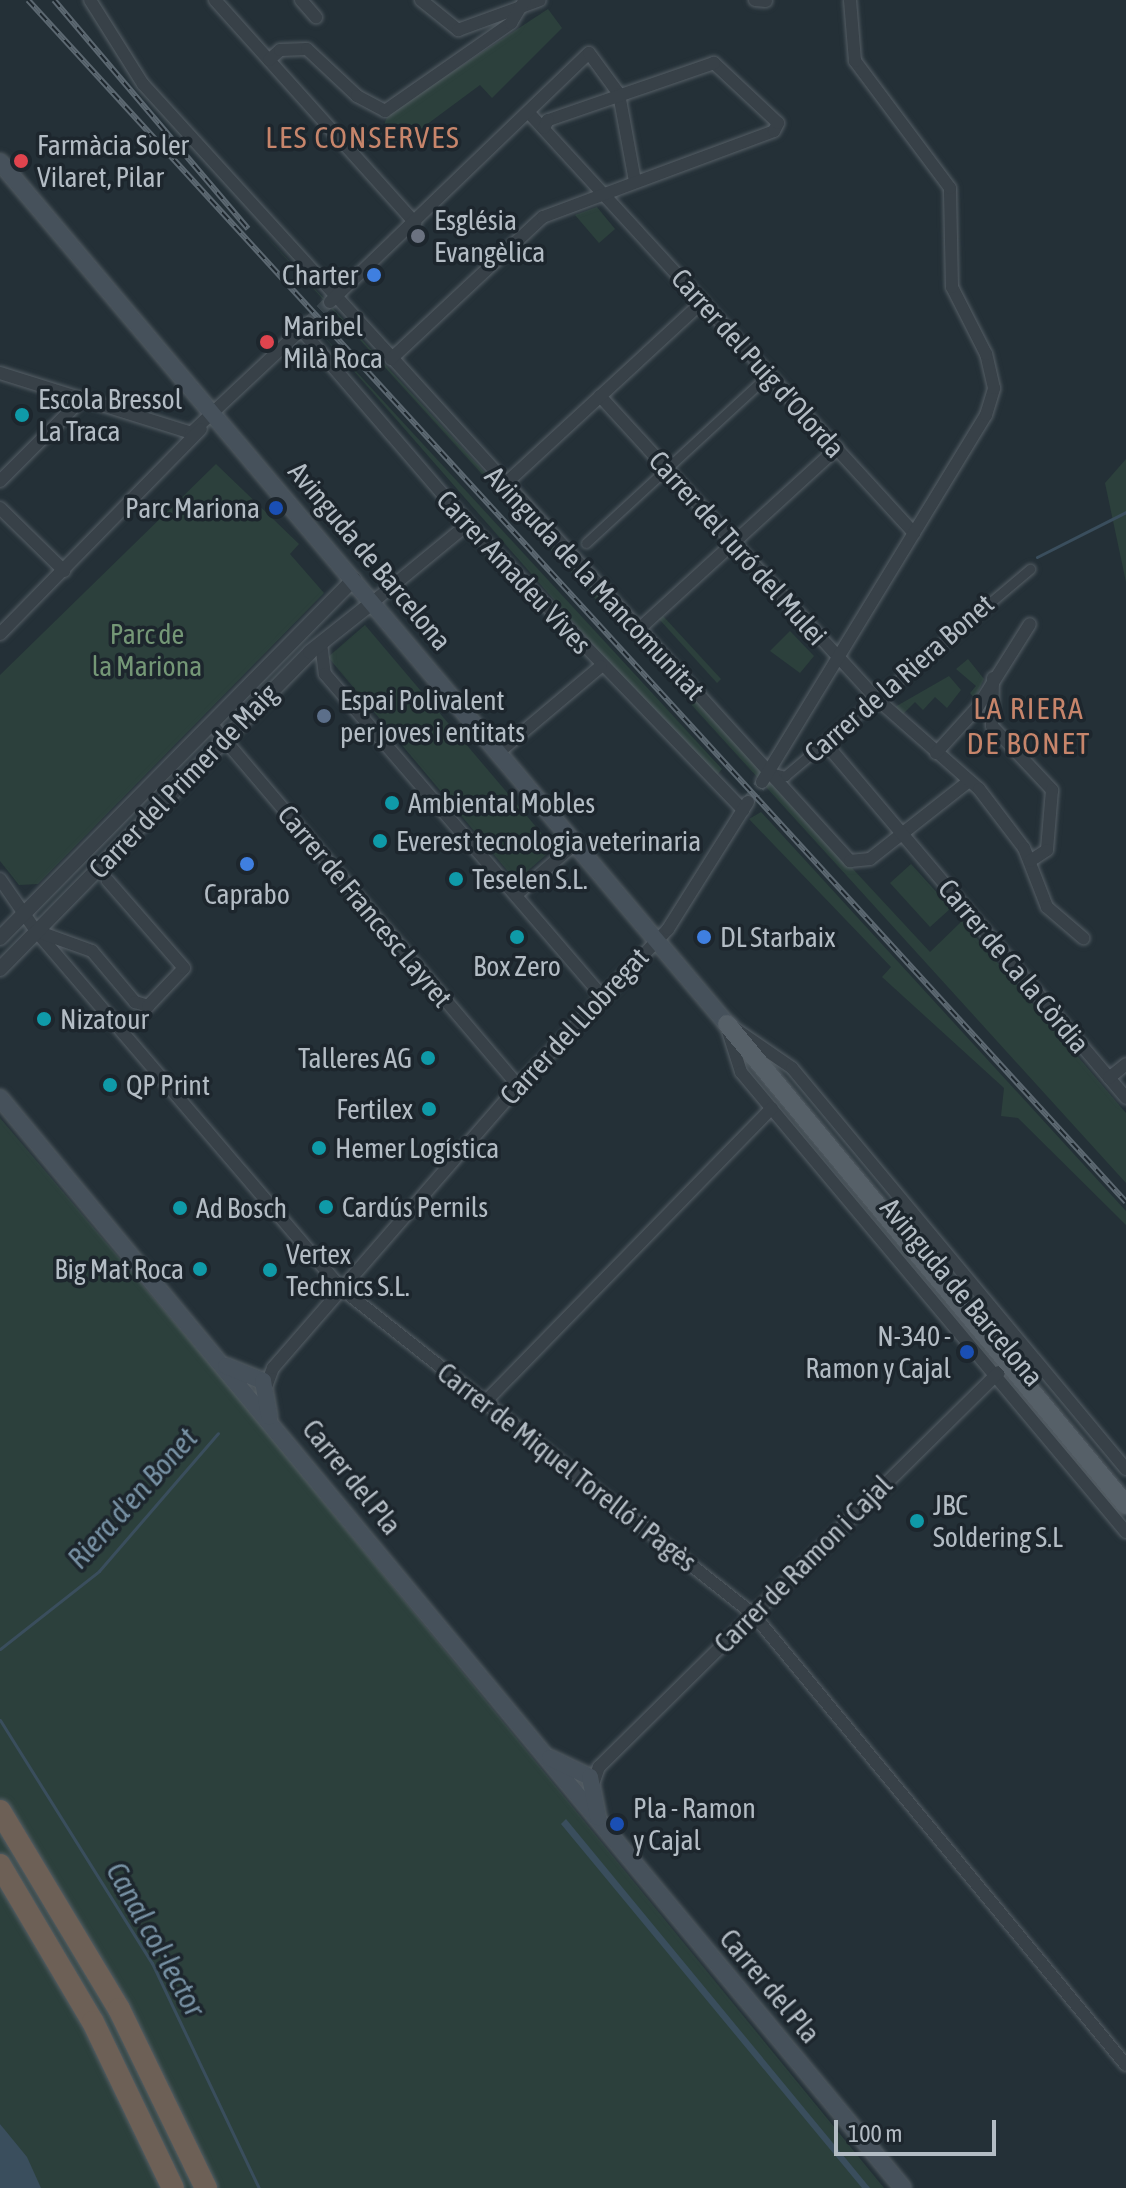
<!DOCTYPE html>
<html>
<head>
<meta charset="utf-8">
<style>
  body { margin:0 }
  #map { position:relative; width:1126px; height:2188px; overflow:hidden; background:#243037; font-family:"Asap Condensed",sans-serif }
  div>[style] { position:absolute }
  .green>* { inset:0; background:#2c403c }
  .water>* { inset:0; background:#3a4e5d }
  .stream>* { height:3px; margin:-1.5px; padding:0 1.5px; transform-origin:1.5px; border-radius:1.5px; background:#3a4e5d }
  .minor-tunnel>* { height:12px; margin-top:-6px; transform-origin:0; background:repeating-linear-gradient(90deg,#39454c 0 12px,transparent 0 18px) }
  .roads { filter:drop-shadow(0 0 2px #565f66) drop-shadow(0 0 2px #565f66) }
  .pedestrian>* { height:9px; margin:-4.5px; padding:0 4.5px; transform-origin:4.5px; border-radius:4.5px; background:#384148 }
  .minor>* { height:12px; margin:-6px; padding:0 6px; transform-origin:6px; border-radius:6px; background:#384148 }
  .tertiary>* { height:14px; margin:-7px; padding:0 7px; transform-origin:7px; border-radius:7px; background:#384148 }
  .secondary>* { height:16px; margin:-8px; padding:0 8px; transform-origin:8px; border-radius:8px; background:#46515b }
  .primary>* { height:18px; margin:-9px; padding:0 9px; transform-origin:9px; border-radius:9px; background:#566068 }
  .motorway>* { height:22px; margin:-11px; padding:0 11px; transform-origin:11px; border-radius:11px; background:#6d6056 }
  .rail>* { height:6px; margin-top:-3px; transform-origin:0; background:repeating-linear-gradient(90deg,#1d262d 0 9px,#5c6871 0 18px); box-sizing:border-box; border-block:2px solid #5c6871 }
  .dots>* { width:22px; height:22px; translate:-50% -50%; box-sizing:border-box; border:4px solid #1d262d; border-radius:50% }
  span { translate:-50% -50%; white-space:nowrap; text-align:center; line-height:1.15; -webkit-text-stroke:7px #1d262d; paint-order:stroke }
  .poi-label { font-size:28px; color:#b3bcc4 }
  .left { translate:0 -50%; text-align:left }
  .right { translate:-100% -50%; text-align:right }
  .street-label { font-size:28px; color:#b3bcc4 }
  .park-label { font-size:28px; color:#749776 }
  .neighbourhood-label { font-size:30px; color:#c7856b; letter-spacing:2px }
  .water-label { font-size:30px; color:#7791a4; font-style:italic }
  .scale { position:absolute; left:834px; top:2120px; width:162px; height:36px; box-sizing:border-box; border:4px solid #b3bcc4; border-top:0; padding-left:10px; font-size:24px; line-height:28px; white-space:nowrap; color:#b3bcc4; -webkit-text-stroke:6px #1d262d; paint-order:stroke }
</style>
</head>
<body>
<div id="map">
  <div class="green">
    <i style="clip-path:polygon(548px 9px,562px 28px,492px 98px,480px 85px,395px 148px,381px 133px,388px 114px)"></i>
    <i style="clip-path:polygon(597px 207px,615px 229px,599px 243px,575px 215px)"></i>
    <i style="clip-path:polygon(251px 220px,930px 952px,962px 921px,1126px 1113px,1126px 1183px)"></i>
    <i style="clip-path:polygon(318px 330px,722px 769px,716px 776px,604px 657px)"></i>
    <i style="clip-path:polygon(1126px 459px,1126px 582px,1105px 483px)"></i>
    <i style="clip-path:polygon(216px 464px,299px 544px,290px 554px,324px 593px,38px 884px,19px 885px,0 861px,0 675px)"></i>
    <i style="clip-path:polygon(663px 616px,721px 679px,717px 683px,659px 619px)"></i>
    <i style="clip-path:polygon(365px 625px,554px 848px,516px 881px,328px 657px)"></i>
    <i style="clip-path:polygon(790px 631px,814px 656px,800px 673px,770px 651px)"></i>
    <i style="clip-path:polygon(968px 659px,984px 679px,975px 699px,970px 693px,976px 686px,956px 669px)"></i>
    <i style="clip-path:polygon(949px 676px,961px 690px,947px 708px,935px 697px,923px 710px,915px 702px,903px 714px,895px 707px)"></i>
    <i style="clip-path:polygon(761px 812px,1126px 1211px,1126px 1225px,1018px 1118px,1001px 1116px,1004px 1088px,882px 977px,891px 967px,749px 819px)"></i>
    <i style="clip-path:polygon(911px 864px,951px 908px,930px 927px,890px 883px)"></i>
    <i style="clip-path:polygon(0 1118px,237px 1396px,884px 2188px,41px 2188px,0 2124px)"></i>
  </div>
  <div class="water">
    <i style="clip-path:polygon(566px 1819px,870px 2188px,862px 2188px,561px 1824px)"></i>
    <i style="clip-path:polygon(0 2124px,27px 2157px,41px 2188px,0 2188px)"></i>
  </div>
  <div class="stream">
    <i style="left:1037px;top:557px;width:100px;rotate:-26.8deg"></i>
    <i style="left:0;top:1649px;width:126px;rotate:-38.2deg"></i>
    <i style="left:99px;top:1571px;width:182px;rotate:-49.2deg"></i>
    <i style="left:0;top:1720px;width:287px;rotate:58deg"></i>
    <i style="left:152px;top:1963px;width:249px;rotate:64.6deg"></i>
  </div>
  <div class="minor-tunnel">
    <i style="left:308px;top:323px;width:27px;rotate:-45deg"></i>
    <i style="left:748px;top:802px;width:24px;rotate:-55deg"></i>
  </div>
  <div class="roads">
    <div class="pedestrian">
      <i style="left:586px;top:543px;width:249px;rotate:-42.7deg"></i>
      <i style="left:770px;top:772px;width:16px;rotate:15deg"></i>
      <i style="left:785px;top:776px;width:321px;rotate:-40.2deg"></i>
    </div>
    <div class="minor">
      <i style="left:90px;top:0;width:99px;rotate:57.8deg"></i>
      <i style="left:143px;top:84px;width:1051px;rotate:47.7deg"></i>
      <i style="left:850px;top:861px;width:20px;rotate:-6deg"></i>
      <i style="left:870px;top:859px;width:126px;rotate:-38.2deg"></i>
      <i style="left:215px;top:0;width:300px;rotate:48.1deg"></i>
      <i style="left:301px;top:0;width:23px;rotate:49deg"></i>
      <i style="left:421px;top:0;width:48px;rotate:39deg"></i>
      <i style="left:458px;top:30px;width:87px;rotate:-20.1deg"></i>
      <i style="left:755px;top:0;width:11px;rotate:5deg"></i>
      <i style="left:269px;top:60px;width:15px;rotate:-42deg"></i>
      <i style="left:280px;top:50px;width:27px;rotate:-2deg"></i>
      <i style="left:307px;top:49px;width:69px;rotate:43.2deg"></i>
      <i style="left:357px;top:96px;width:32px;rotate:28deg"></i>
      <i style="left:385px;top:111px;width:154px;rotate:-34.9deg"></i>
      <i style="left:511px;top:23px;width:27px;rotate:-59deg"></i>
      <i style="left:529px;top:113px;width:570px;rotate:47.49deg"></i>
      <i style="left:330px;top:302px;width:359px;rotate:-43.9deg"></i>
      <i style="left:589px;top:53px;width:51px;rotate:53.8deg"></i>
      <i style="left:619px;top:94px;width:88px;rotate:79.6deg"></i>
      <i style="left:304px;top:333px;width:252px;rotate:49.3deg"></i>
      <i style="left:468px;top:524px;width:397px;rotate:46.1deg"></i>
      <i style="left:391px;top:359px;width:208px;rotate:-43.1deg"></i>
      <i style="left:543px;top:217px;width:246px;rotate:-20.4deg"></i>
      <i style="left:774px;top:131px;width:9px;rotate:-63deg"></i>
      <i style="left:778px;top:123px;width:88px;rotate:-136.8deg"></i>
      <i style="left:714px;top:63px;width:176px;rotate:161deg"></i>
      <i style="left:548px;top:120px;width:9px;rotate:117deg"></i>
      <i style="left:0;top:373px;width:200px;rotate:17.4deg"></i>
      <i style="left:191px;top:433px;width:161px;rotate:-43.2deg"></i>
      <i style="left:600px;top:396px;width:411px;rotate:47.6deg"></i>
      <i style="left:877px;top:699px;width:136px;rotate:41.4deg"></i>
      <i style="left:979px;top:789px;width:74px;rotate:52.7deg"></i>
      <i style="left:1024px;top:848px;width:63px;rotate:68.7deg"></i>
      <i style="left:1047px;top:907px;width:48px;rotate:40.7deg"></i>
      <i style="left:0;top:481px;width:112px;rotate:-45deg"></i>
      <i style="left:504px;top:485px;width:270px;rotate:-42.7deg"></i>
      <i style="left:0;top:508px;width:90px;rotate:44.5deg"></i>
      <i style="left:373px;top:602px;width:123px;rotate:-39.4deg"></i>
      <i style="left:638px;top:630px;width:270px;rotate:-42.4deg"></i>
      <i style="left:0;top:634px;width:287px;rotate:-45.6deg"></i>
      <i style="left:321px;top:643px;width:31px;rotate:83deg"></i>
      <i style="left:325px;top:674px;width:423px;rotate:49.3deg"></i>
      <i style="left:993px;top:678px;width:48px;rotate:91.2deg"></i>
      <i style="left:992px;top:726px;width:88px;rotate:46.8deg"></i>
      <i style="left:1052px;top:790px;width:60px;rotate:94.8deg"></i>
      <i style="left:1047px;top:850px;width:20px;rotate:147deg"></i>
      <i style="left:213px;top:726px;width:472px;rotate:49.7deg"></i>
      <i style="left:826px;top:744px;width:464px;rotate:49.7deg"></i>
      <i style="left:499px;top:752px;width:133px;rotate:-40.1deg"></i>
      <i style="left:936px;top:753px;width:61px;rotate:-47.7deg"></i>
      <i style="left:977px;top:708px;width:99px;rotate:-57.8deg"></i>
      <i style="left:762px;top:782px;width:430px;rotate:-58.6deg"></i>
      <i style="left:986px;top:415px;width:28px;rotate:-73deg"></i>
      <i style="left:994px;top:388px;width:35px;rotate:-103deg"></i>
      <i style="left:986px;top:354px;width:75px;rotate:-116.9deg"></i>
      <i style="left:952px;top:287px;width:99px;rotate:-91.2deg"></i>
      <i style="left:950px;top:188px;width:159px;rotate:-126.8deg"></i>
      <i style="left:855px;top:61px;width:61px;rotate:-94.7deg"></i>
      <i style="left:0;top:879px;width:63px;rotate:55.3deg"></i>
      <i style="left:36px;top:931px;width:471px;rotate:49.5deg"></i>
      <i style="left:342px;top:1289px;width:524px;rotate:38.34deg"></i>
      <i style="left:753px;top:1614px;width:585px;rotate:50.41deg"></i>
      <i style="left:516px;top:895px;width:79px;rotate:-40.9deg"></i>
      <i style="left:39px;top:932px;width:56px;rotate:19.7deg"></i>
      <i style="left:92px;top:951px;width:67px;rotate:49.9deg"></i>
      <i style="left:135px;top:1002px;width:14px;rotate:17deg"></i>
      <i style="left:148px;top:1006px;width:52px;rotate:-46.5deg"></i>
      <i style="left:184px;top:968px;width:116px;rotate:-131.1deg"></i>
      <i style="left:731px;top:1026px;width:74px;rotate:34.5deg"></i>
      <i style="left:792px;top:1068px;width:522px;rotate:50.21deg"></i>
      <i style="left:728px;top:1031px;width:43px;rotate:72.4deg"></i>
      <i style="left:741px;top:1072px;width:600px;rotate:50.07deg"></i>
      <i style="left:1109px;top:1078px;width:22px;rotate:-39deg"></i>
      <i style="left:266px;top:1387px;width:20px;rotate:-70deg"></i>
      <i style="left:273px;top:1368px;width:374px;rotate:-49deg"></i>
      <i style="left:518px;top:1086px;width:217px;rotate:-46.3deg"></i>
      <i style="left:668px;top:929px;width:150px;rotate:-57.8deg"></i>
      <i style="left:484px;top:1403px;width:412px;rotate:-45.7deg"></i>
      <i style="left:593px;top:1784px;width:18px;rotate:-71deg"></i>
      <i style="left:599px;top:1767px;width:562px;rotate:-44.64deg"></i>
    </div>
    <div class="tertiary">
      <i style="left:0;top:938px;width:504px;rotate:-45.4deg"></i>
      <i style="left:0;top:969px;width:443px;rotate:-45.6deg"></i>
      <i style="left:310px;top:652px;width:80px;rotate:-38.4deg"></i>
    </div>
    <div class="secondary">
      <i style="left:0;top:162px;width:1128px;rotate:49.86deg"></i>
      <i style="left:0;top:1098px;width:1415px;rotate:50.36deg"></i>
      <i style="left:226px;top:1366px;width:40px;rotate:22deg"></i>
      <i style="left:263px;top:1381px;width:36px;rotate:80deg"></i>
      <i style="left:550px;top:1758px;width:44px;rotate:25.4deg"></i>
      <i style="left:590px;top:1777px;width:41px;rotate:78.7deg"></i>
    </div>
    <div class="primary">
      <i style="left:727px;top:1024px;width:625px;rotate:50.32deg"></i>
    </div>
    <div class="motorway">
      <i style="left:0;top:1811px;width:231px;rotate:59deg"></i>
      <i style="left:119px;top:2009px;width:199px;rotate:64.1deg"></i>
      <i style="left:0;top:1865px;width:182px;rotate:59.4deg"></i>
      <i style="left:93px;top:2022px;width:184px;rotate:64.3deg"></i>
    </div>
  </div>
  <div class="rail">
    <i style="left:28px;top:0;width:1628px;rotate:47.59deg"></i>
    <i style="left:54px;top:0;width:300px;rotate:49.7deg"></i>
  </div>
  <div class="dots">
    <i style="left:21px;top:161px;background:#e0444e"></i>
    <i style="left:418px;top:236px;background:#6b7280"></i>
    <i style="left:374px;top:275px;background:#3f7fe0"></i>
    <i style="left:267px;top:342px;background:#e0444e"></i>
    <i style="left:22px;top:415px;background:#0f9aa8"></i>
    <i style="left:276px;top:508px;background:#1a4fb4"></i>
    <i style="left:324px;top:716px;background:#5c6f8a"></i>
    <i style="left:392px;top:803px;background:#0f9aa8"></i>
    <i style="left:380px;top:841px;background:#0f9aa8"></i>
    <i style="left:247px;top:864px;background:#3f7fe0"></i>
    <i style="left:456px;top:879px;background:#0f9aa8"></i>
    <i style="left:517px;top:937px;background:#0f9aa8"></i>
    <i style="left:704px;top:937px;background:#3f7fe0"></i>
    <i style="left:44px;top:1019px;background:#0f9aa8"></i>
    <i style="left:428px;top:1058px;background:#0f9aa8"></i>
    <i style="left:110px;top:1085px;background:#0f9aa8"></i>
    <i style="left:429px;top:1109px;background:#0f9aa8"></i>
    <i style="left:319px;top:1148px;background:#0f9aa8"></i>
    <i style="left:326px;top:1207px;background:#0f9aa8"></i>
    <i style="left:180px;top:1208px;background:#0f9aa8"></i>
    <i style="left:200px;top:1269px;background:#0f9aa8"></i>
    <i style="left:270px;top:1270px;background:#0f9aa8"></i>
    <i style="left:967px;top:1352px;background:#1a4fb4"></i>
    <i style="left:917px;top:1521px;background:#0f9aa8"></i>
    <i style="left:617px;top:1824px;background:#1a4fb4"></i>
  </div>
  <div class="poi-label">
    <span class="left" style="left:37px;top:161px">Farmàcia Soler<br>Vilaret, Pilar</span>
    <span class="left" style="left:434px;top:236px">Església<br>Evangèlica</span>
    <span class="right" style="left:358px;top:275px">Charter</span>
    <span class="left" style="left:283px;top:342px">Maribel<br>Milà Roca</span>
    <span class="left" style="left:38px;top:415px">Escola Bressol<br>La Traca</span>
    <span class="right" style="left:260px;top:508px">Parc Mariona</span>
    <span class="left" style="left:340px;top:716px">Espai Polivalent<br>per joves i entitats</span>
    <span class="left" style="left:408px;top:803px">Ambiental Mobles</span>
    <span class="left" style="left:396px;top:841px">Everest tecnologia veterinaria</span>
    <span class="left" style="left:472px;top:879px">Teselen S.L.</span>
    <span style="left:247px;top:894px">Caprabo</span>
    <span class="left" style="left:720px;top:937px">DL Starbaix</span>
    <span style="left:517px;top:966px">Box Zero</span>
    <span class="left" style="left:60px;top:1019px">Nizatour</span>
    <span class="right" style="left:412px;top:1058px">Talleres AG</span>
    <span class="left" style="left:126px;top:1085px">QP Print</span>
    <span class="right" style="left:413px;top:1109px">Fertilex</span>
    <span class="left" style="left:335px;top:1148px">Hemer Logística</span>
    <span class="left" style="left:342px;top:1207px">Cardús Pernils</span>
    <span class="left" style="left:196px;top:1208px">Ad Bosch</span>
    <span class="left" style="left:286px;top:1270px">Vertex<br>Technics S.L.</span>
    <span class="right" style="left:184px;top:1269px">Big Mat Roca</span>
    <span class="right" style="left:951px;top:1352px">N-340 -<br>Ramon y Cajal</span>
    <span class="left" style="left:933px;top:1521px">JBC<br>Soldering S.L</span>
    <span class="left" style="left:633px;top:1824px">Pla - Ramon<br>y Cajal</span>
  </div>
  <div class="street-label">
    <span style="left:758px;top:363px;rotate:48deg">Carrer del Puig d'Olorda</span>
    <span style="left:738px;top:548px;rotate:48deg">Carrer del Turó del Mulei</span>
    <span style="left:370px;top:556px;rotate:50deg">Avinguda de Barcelona</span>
    <span style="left:514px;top:572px;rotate:47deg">Carrer Amadeu Vives</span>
    <span style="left:595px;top:583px;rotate:47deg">Avinguda de la Mancomunitat</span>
    <span style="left:899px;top:678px;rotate:-41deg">Carrer de la Riera Bonet</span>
    <span style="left:183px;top:781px;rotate:-46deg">Carrer del Primer de Maig</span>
    <span style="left:365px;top:906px;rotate:50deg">Carrer de Francesc Layret</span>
    <span style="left:1014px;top:966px;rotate:50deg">Carrer de Ca la Còrdia</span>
    <span style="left:574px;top:1026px;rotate:-47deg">Carrer del Llobregat</span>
    <span style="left:962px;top:1292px;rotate:50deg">Avinguda de Barcelona</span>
    <span style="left:567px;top:1467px;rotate:38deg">Carrer de Miquel Torelló i Pagès</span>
    <span style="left:352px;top:1477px;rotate:51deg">Carrer del Pla</span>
    <span style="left:803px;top:1564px;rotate:-45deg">Carrer de Ramon i Cajal</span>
    <span style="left:770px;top:1986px;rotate:50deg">Carrer del Pla</span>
  </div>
  <div class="park-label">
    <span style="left:147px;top:650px">Parc de<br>la Mariona</span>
  </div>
  <div class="neighbourhood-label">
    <span style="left:363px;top:137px">LES CONSERVES</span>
    <span style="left:1029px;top:725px">LA RIERA<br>DE BONET</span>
  </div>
  <div class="water-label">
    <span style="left:132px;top:1498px;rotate:-48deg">Riera d'en Bonet</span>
    <span style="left:156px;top:1939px;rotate:61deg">Canal col·lector</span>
  </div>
  <div class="scale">100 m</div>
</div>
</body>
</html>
